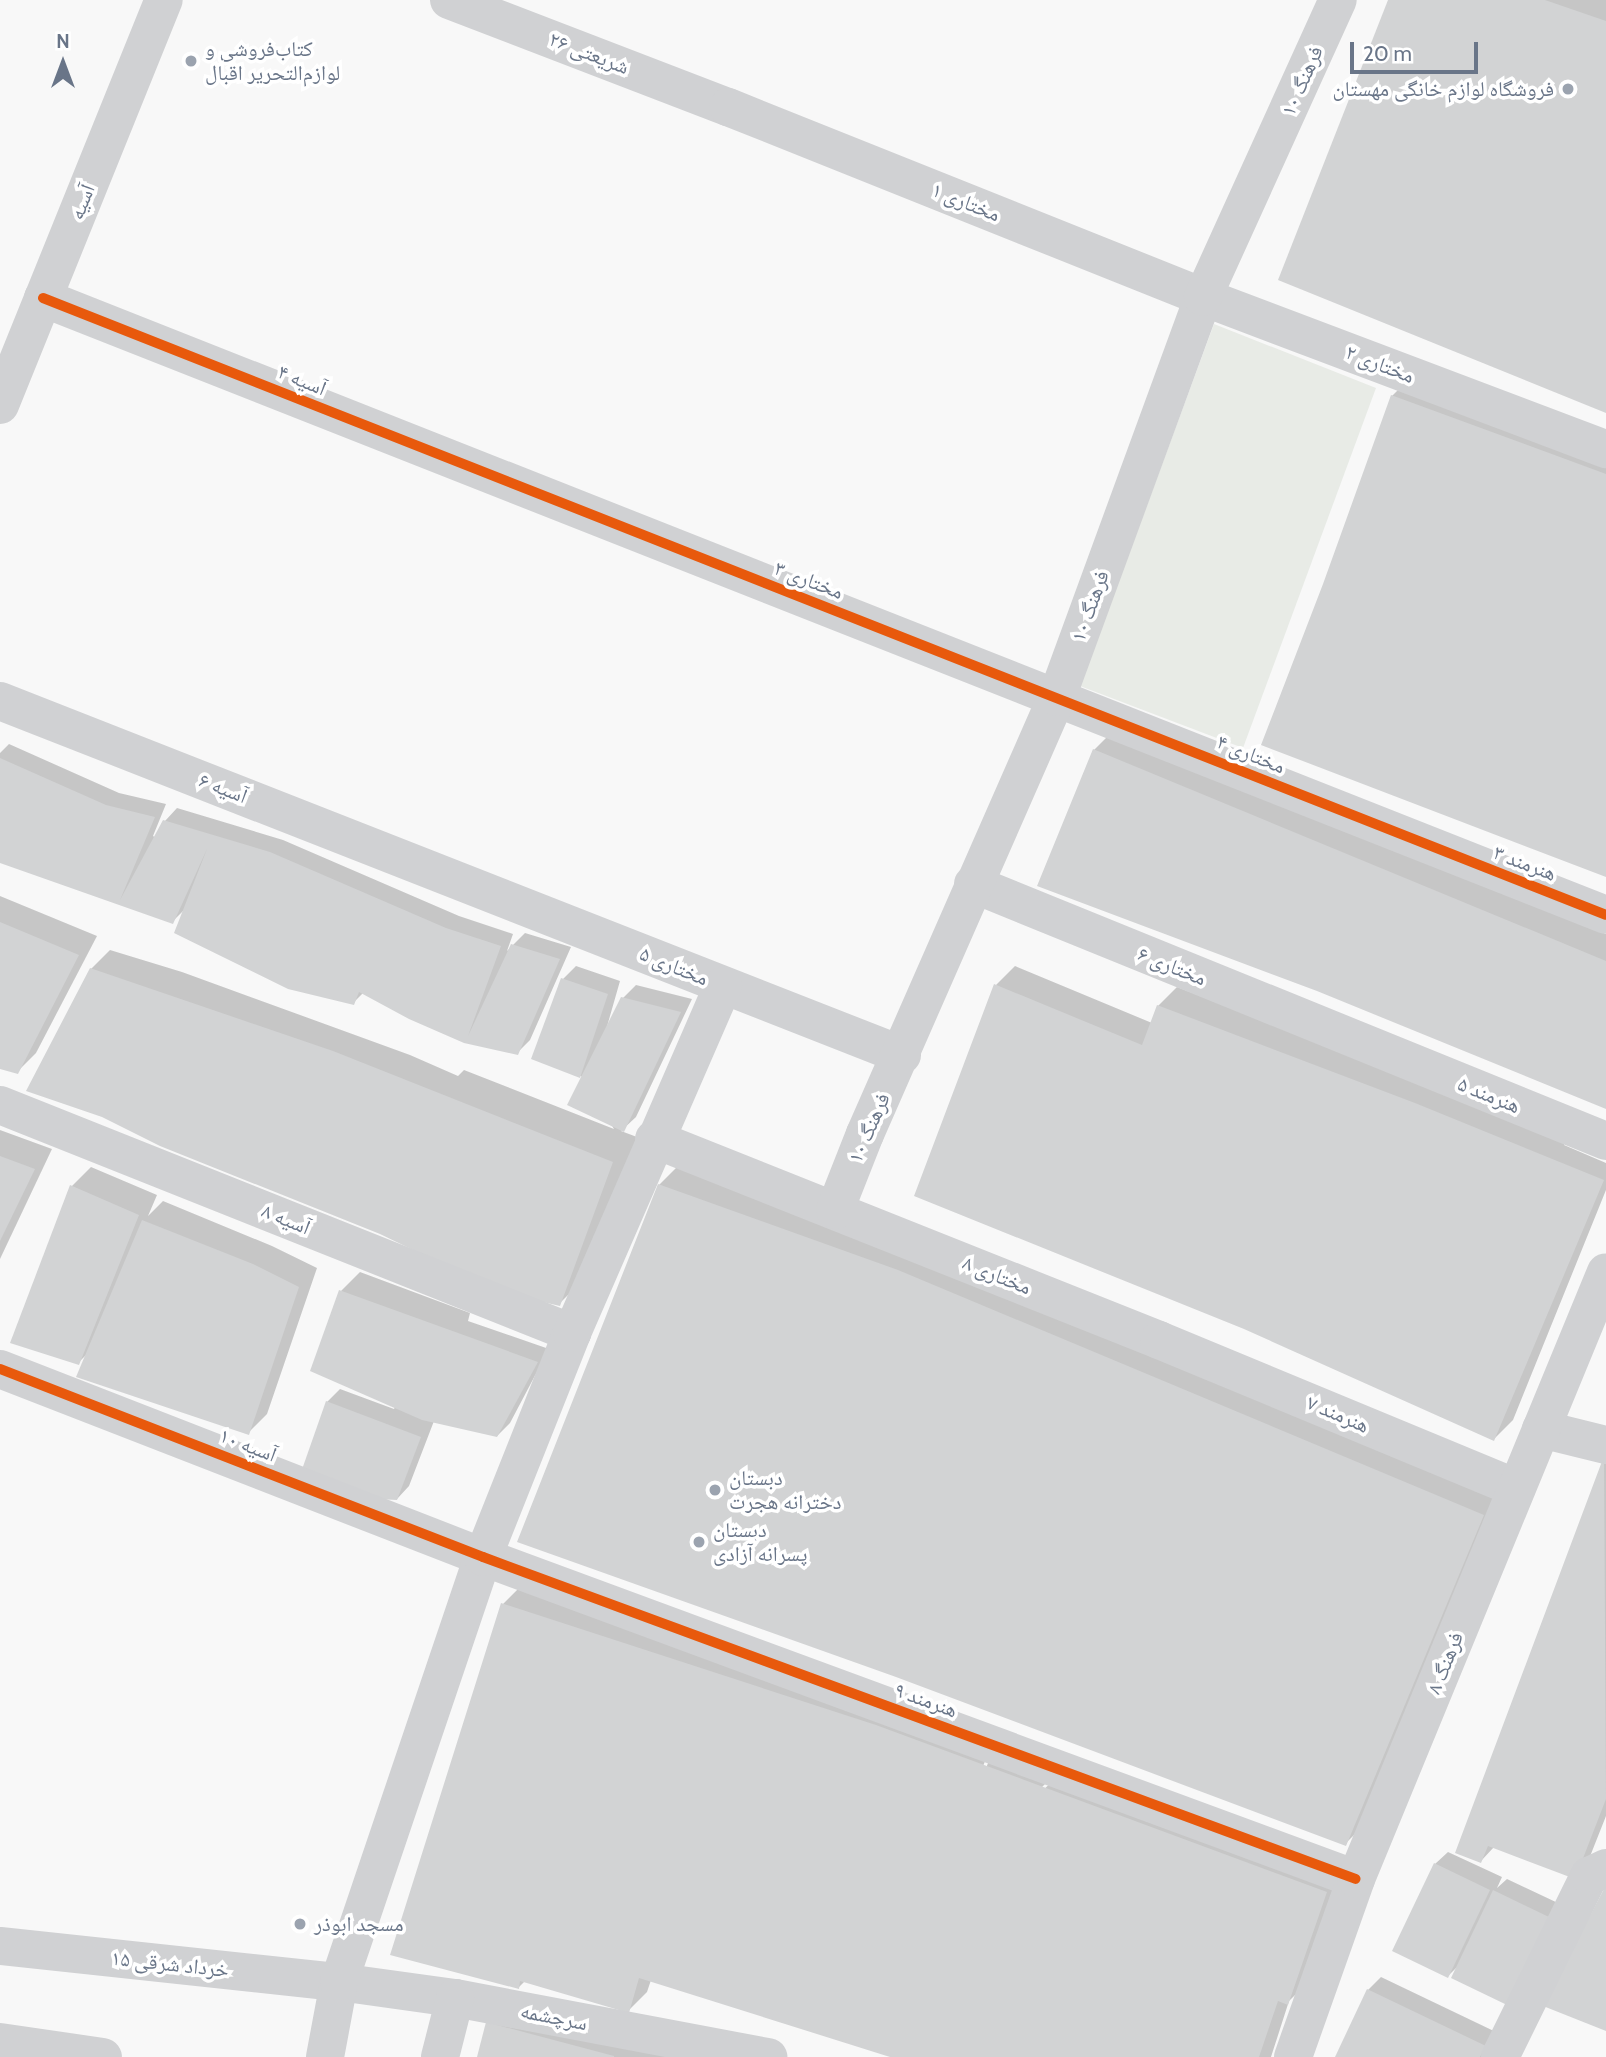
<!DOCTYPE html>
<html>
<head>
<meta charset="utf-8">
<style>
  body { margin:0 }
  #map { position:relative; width:1606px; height:2057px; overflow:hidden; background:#f8f8f8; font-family:Cabin,"Noto Naskh Arabic",sans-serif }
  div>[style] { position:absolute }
  .green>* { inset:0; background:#e8ebe6 }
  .shadow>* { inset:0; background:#0003 }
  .building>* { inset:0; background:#d2d3d4 }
  .minor>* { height:38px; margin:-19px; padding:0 19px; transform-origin:19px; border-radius:19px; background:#d0d1d3 }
  .cycleway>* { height:10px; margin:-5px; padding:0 5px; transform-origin:5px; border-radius:5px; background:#e8590c }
  .dots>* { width:19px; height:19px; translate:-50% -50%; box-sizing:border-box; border:4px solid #fff; border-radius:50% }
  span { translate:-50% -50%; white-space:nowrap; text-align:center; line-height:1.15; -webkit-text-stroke:7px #fff; paint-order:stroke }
  .poi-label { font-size:21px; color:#697588 }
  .left { translate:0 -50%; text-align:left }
  .right { translate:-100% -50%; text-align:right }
  .street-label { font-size:21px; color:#697588 }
  .north { position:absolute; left:28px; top:28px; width:70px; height:70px; -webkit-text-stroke:5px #fff; paint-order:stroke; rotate:0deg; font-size:19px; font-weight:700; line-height:28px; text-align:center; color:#697588 }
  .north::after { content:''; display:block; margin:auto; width:24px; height:32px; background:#697588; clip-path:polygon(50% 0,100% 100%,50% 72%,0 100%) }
  .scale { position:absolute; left:1350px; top:42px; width:128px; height:32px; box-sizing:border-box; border:4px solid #697588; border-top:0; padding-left:9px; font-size:21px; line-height:24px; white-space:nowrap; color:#697588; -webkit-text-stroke:5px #fff; paint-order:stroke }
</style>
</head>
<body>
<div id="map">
  <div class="green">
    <i style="clip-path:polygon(1214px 324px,1376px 388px,1243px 748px,1080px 686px)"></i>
  </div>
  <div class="shadow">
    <i style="clip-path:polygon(1390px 0,1606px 0,1606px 411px)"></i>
    <i style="clip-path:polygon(1411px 377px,1606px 448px,1606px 876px,1325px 585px,1392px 396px)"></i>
    <i style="clip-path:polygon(1113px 731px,1606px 934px,1606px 1107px,1094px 750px)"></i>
    <i style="clip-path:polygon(9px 744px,119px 793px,166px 804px,153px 836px,156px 838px,165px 821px,177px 808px,283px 840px,459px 916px,513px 934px,507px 951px,525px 933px,571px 947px,530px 1040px,517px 1053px,465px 1041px,364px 992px,353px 1003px,185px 909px,172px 922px,0 861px,0 753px)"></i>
    <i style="clip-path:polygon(0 896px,97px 936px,36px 1053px,17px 1072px,0 1068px)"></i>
    <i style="clip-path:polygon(110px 950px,182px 972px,410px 1055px,458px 1076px,464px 1070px,614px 1129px,583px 1077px,533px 1058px,563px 979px,576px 966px,620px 981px,606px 1030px,623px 998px,636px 985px,692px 999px,636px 1117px,621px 1131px,637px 1137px,584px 1279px,559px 1304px,91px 969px)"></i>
    <i style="clip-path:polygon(1015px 966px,1152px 1023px,1158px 1006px,1177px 987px,1567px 1137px,1564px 1145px,1606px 1163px,1606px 1190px,1513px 1420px,1494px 1439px,1244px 1327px,996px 985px)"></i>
    <i style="clip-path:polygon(0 1130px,52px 1149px,0 1259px)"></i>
    <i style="clip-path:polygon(678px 1166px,1502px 1495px,1358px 1831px,1345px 1844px,659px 1185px)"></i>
    <i style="clip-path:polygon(91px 1167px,157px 1195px,148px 1216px,163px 1201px,272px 1246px,317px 1268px,267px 1414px,248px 1433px,88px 1353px,78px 1363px,72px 1186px)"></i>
    <i style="clip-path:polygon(360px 1272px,470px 1313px,468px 1321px,549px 1349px,510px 1423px,497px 1436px,434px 1421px,409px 1486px,397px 1499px,327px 1402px,340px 1389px,394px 1409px,395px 1407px,341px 1291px)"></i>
    <i style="clip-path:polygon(1606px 1456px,1606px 1816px,1587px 1864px,1494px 1847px,1481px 1861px)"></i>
    <i style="clip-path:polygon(evenodd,522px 1585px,1061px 1768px,1037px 1792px,1039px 1794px,1060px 1774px,1338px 1879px,1300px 1990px,1289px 2001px,1271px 2057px,896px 2057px,651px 1980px,647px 1992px,628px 2011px,525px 1981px,519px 1987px,503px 1604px,522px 1585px,987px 1756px,990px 1758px,947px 1867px,944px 1867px,987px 1756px)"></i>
    <i style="clip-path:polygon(1448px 1852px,1502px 1877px,1497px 1888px,1507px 1879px,1560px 1904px,1519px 1990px,1458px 1966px,1448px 1976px,1435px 1864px)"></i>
    <i style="clip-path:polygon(1381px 1977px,1498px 2033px,1486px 2057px,1336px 2057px,1368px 1990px)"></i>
    <i style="clip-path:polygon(488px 2023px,675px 2057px,479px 2057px)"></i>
  </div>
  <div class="building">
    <i style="clip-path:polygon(1388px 0,1545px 0,1606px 21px,1606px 413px,1278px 280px)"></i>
    <i style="clip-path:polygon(1391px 395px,1606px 474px,1606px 877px,1261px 745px,1323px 584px)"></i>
    <i style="clip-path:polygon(1093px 749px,1606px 961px,1606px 1109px,1317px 991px,1037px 886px)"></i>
    <i style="clip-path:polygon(0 758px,106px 805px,155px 817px,120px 900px,163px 820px,270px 852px,446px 928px,501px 946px,468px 1036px,511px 944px,560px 959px,518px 1055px,464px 1043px,409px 1019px,359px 992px,354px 1005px,288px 989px,174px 933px,207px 849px,173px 924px,0 863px)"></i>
    <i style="clip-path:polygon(0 922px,79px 955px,18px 1074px,0 1069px)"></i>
    <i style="clip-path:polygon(90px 968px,333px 1051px,613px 1162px,560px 1306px,500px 1292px,380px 1234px,160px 1146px,102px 1117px,26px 1091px)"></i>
    <i style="clip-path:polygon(561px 978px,608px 994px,580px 1078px,531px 1059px)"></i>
    <i style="clip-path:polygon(994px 984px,1142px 1045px,1157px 1005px,1415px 1103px,1604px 1180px,1494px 1441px,1244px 1329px,914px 1196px)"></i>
    <i style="clip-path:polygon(621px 997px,681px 1012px,624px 1132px,567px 1105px)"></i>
    <i style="clip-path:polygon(0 1156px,35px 1169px,0 1241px)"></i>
    <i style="clip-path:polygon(658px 1184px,898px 1270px,1484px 1515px,1346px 1846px,896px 1677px,517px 1542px)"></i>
    <i style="clip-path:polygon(70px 1185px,139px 1215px,79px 1365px,10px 1343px)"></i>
    <i style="clip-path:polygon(142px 1220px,253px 1264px,299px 1287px,249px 1435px,76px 1377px)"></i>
    <i style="clip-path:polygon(339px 1290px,538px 1362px,497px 1437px,422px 1420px,310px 1371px)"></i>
    <i style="clip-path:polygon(326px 1401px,421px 1437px,397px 1500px,341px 1497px,299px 1478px)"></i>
    <i style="clip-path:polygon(1604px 1456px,1606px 1799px,1575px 1879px,1488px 1846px,1481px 1863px,1455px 1853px)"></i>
    <i style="clip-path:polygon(501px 1603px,876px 1725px,1327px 1892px,1288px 2005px,1278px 2001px,1259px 2057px,890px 2057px,639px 1978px,629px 2013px,520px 1981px,519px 1989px,390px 1955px)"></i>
    <i style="clip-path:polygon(1434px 1863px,1490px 1890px,1448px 1978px,1392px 1951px)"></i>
    <i style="clip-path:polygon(1606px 1885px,1606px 2031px,1543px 2006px)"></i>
    <i style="clip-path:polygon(1493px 1890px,1549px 1917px,1507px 2005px,1451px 1978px)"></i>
    <i style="clip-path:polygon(1367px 1989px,1486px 2046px,1480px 2057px,1335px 2057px)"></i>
    <i style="clip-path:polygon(486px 2022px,614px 2056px,614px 2057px,477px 2057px)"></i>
  </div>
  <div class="minor">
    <i style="left:449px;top:0;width:299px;rotate:21deg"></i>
    <i style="left:728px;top:107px;width:512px;rotate:21.8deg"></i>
    <i style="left:1203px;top:297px;width:431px;rotate:20.7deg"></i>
    <i style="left:43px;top:298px;width:1680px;rotate:21.54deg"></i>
    <i style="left:0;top:405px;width:437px;rotate:-68deg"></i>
    <i style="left:0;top:701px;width:969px;rotate:21.43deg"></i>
    <i style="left:973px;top:884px;width:683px;rotate:22.1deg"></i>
    <i style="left:0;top:1105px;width:616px;rotate:21.73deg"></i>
    <i style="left:654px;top:1139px;width:544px;rotate:21.7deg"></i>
    <i style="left:1159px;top:1340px;width:387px;rotate:22.5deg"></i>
    <i style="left:835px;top:1210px;width:82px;rotate:-68.5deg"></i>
    <i style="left:865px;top:1134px;width:477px;rotate:-66.3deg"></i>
    <i style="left:1057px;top:697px;width:426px;rotate:-69.9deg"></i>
    <i style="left:1203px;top:297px;width:326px;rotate:-65.6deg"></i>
    <i style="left:0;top:1369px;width:518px;rotate:21.27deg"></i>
    <i style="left:483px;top:1557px;width:930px;rotate:20.25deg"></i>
    <i style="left:1541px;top:1429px;width:67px;rotate:13.8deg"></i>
    <i style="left:0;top:1946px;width:341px;rotate:6.1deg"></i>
    <i style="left:339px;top:1982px;width:117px;rotate:7.9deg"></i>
    <i style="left:455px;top:1998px;width:319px;rotate:10.7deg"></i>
    <i style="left:0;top:2042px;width:104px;rotate:8.3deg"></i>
    <i style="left:325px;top:2057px;width:76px;rotate:-79.4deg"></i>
    <i style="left:339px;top:1982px;width:449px;rotate:-71.3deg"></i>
    <i style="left:483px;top:1557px;width:241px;rotate:-68.3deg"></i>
    <i style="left:572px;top:1333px;width:379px;rotate:-66.5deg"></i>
    <i style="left:440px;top:2057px;width:61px;rotate:-75.7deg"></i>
    <i style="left:1293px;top:2057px;width:189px;rotate:-70.5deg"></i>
    <i style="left:1356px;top:1879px;width:656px;rotate:-67.62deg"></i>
    <i style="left:1500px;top:2057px;width:202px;rotate:-63.8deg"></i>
    <i style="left:1589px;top:1876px;width:19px;rotate:-25deg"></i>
  </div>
  <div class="cycleway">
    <i style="left:43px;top:298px;width:1680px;rotate:21.54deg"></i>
    <i style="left:0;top:1369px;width:518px;rotate:21.27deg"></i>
    <i style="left:483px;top:1557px;width:930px;rotate:20.25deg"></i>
  </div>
  <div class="dots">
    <i style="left:191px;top:61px;background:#9ba3af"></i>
    <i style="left:1568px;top:89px;background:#9ba3af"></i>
    <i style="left:715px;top:1490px;background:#9ba3af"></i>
    <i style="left:699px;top:1542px;background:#9ba3af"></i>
    <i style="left:300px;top:1924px;background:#9ba3af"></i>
  </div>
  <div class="poi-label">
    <span class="left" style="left:205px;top:61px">کتاب‌فروشی و<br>لوازم‌التحریر اقبال</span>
    <span class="right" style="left:1554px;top:89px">فروشگاه لوازم خانگی مهستان</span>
    <span class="left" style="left:729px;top:1490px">دبستان<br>دخترانه هجرت</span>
    <span class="left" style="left:713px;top:1542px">دبستان<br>پسرانه آزادی</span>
    <span class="left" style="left:314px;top:1924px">مسجد ابوذر</span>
  </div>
  <div class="street-label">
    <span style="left:589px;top:53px;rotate:21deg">شریعتی ۲۶</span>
    <span style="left:1302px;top:81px;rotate:-66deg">فرهنگ ۱۰</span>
    <span style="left:82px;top:202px;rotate:-68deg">آسیه</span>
    <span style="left:966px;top:202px;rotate:22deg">مختاری ۱</span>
    <span style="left:1380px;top:364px;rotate:21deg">مختاری ۲</span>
    <span style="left:302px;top:380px;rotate:22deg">آسیه ۴</span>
    <span style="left:809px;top:580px;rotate:21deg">مختاری ۳</span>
    <span style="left:1090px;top:606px;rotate:-70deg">فرهنگ ۱۰</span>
    <span style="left:1251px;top:754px;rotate:22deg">مختاری ۴</span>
    <span style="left:223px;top:788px;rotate:21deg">آسیه ۶</span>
    <span style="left:1525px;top:863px;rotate:21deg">هنرمند ۳</span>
    <span style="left:674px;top:966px;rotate:22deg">مختاری ۵</span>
    <span style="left:1172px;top:966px;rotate:22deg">مختاری ۶</span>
    <span style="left:1489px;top:1095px;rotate:22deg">هنرمند ۵</span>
    <span style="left:869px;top:1128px;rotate:-66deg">فرهنگ ۱۰</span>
    <span style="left:286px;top:1219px;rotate:22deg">آسیه ۸</span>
    <span style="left:997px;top:1275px;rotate:22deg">مختاری ۸</span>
    <span style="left:1338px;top:1414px;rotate:23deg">هنرمند ۷</span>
    <span style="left:248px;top:1445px;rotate:21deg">آسیه ۱۰</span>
    <span style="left:1445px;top:1663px;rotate:-68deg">فرهنگ ۸</span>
    <span style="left:926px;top:1700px;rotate:20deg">هنرمند ۹</span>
    <span style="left:170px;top:1964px;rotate:6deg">۱۵ خرداد شرقی</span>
    <span style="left:554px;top:2017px;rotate:11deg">سرچشمه</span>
  </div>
  <div class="north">N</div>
  <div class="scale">20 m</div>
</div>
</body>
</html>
